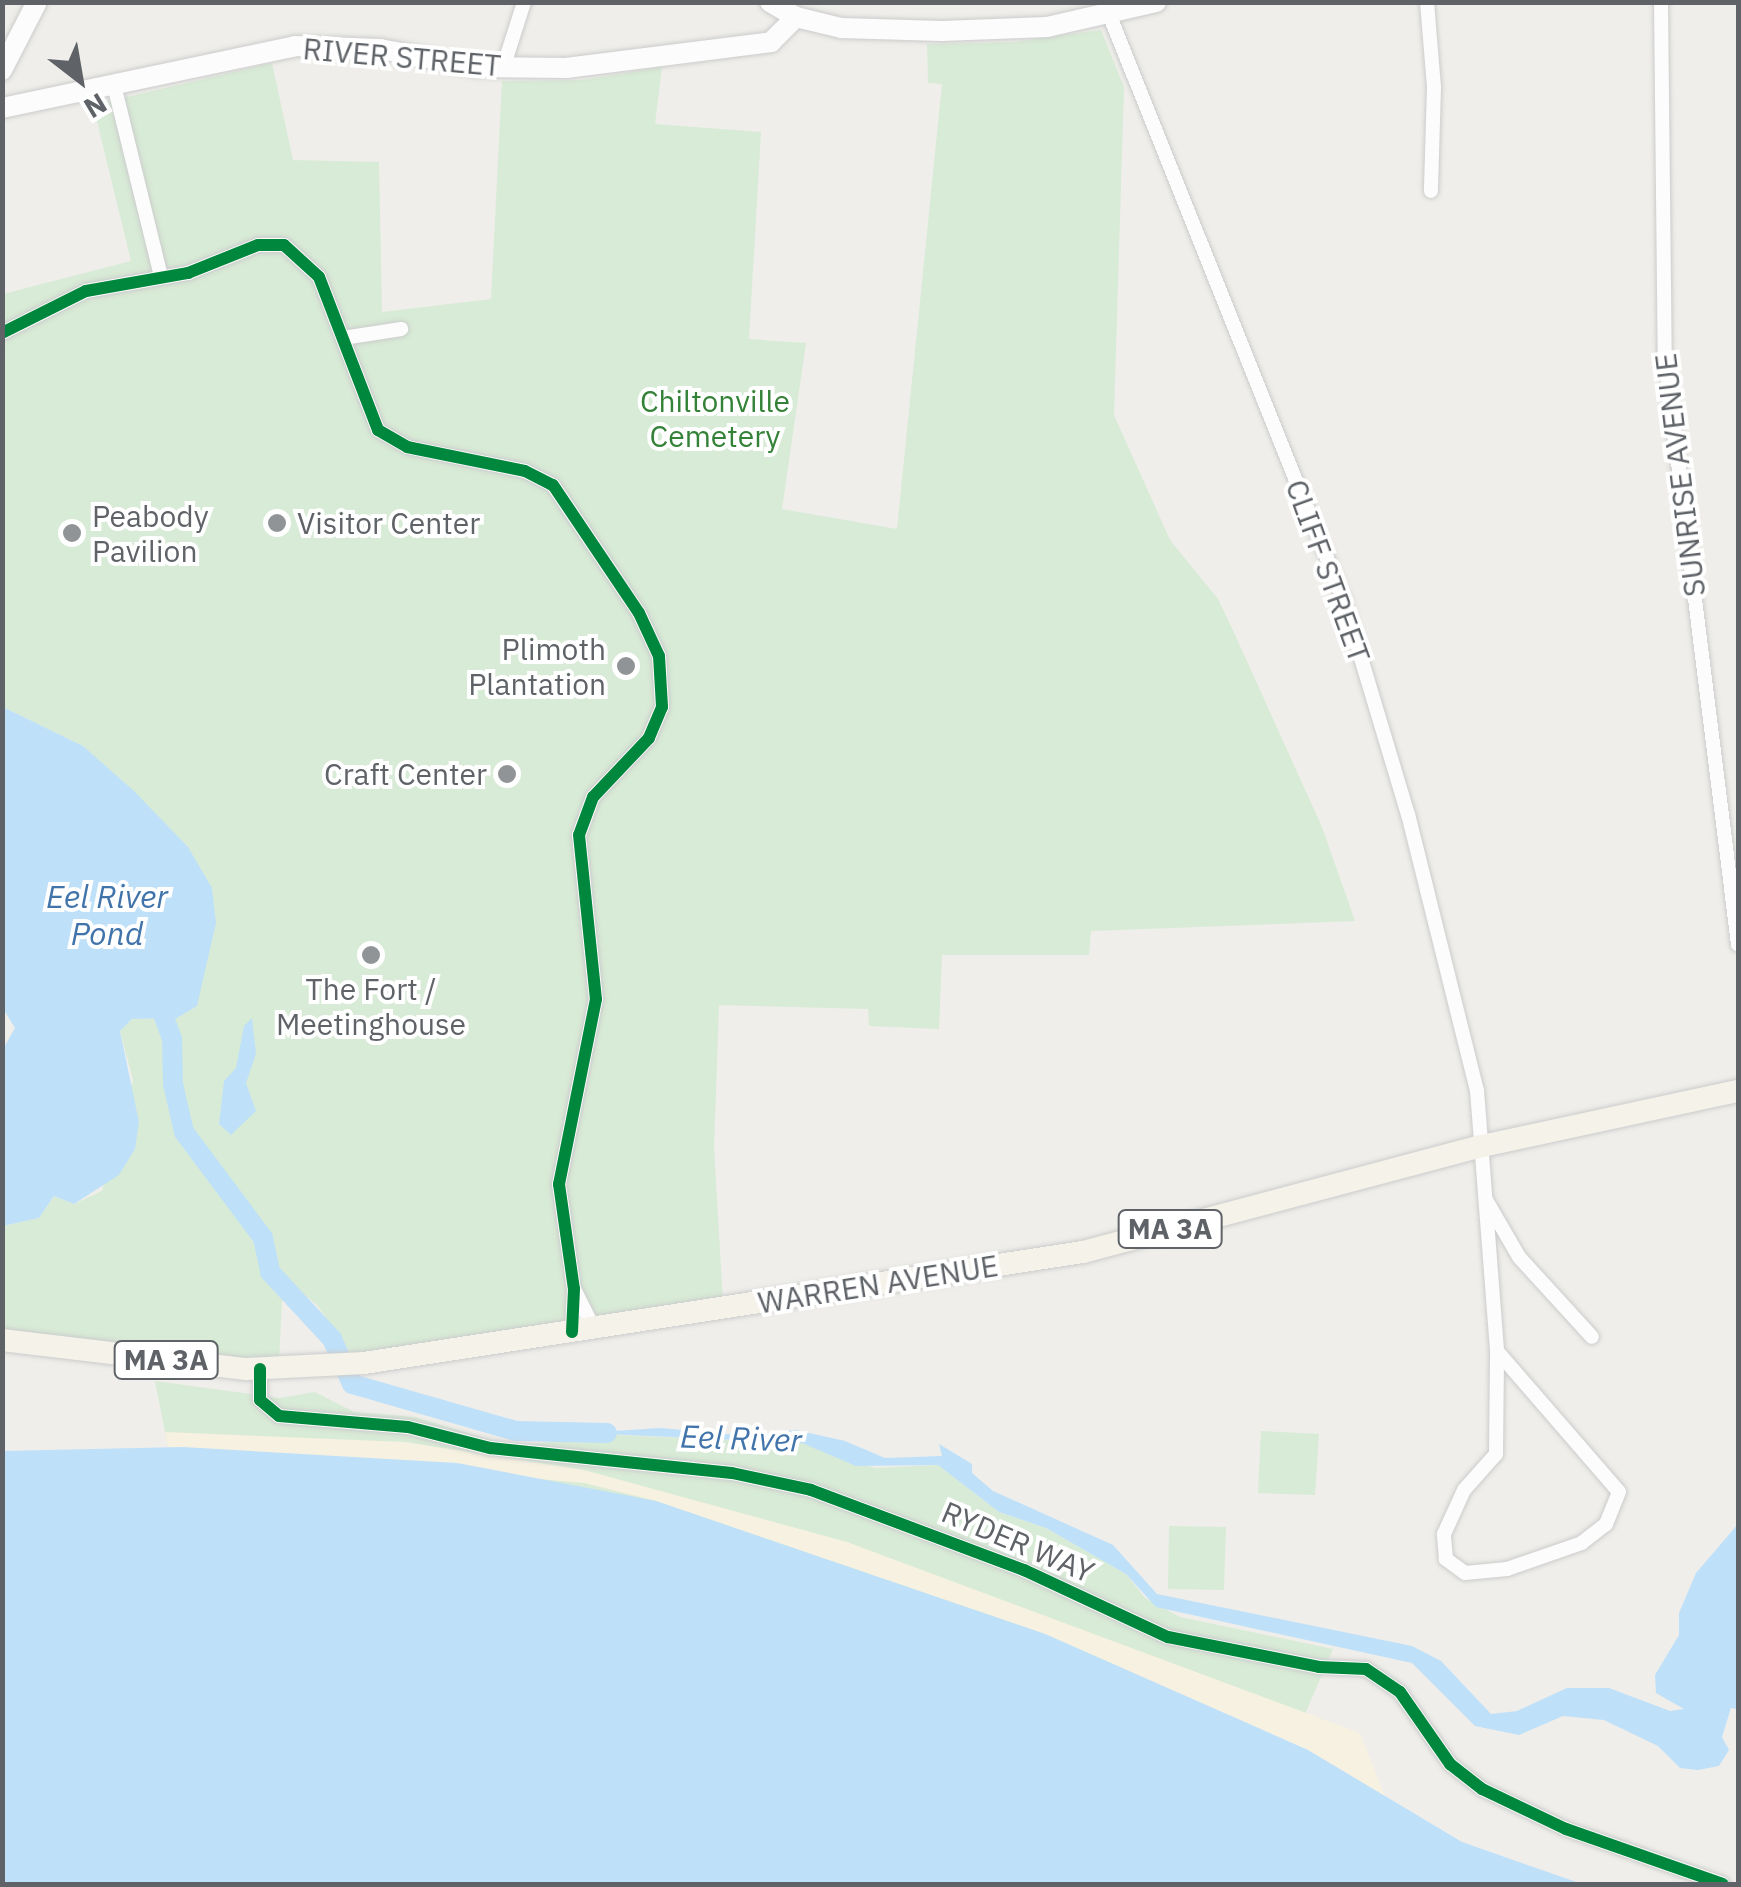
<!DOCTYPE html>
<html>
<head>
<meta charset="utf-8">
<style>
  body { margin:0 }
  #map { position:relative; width:1741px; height:1887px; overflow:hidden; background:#efeeea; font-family:"IBM Plex Sans",sans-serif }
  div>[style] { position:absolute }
  .green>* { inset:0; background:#d8ebd6 }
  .sand>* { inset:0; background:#f6f1e1 }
  .water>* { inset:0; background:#bfe0f9 }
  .river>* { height:20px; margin:-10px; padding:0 10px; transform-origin:10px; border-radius:10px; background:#bfe0f9 }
  .roads { filter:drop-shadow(0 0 2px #cbcccc) drop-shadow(0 0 2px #cbcccc) }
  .street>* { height:14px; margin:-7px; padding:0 7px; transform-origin:7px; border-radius:7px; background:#fdfcfc }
  .secondary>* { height:20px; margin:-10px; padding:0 10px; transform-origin:10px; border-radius:10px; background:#fdfcfc }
  .primary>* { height:22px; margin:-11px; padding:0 11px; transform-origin:11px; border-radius:11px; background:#f4f2e9 }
  .cycleway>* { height:12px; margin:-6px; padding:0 6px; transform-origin:6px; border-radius:6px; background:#00873e }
  .dots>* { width:28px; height:28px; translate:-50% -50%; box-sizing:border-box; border:5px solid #fff; border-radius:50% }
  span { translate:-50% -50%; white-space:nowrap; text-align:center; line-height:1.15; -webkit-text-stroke:8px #fff; paint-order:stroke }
  .shield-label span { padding:2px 8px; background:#fff; border:2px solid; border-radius:8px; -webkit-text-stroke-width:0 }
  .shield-label { font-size:28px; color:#5f6368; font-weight:700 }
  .street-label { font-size:30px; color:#5f6368 }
  .park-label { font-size:30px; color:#348238 }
  .poi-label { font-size:30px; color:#5f6368 }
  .left { translate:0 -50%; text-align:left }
  .right { translate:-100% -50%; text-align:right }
  .water-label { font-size:32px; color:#4174aa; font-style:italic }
  .frame { position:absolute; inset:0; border:5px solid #5f6368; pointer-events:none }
  .north { position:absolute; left:30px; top:30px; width:100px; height:100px; -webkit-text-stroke:8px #fff; paint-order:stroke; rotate:149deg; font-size:28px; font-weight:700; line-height:40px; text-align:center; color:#5f6368 }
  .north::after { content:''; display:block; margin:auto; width:35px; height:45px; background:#5f6368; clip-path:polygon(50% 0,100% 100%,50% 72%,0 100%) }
</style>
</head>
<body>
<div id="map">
  <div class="green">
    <i style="clip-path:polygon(1101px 30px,1124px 87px,1114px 415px,1170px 540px,1218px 599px,1231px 626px,1322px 827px,1355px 921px,1091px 931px,1089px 955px,942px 955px,939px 1029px,869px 1026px,868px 1009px,719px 1005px,714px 1148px,723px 1301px,353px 1356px,317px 1305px,291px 1284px,282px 1302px,279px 1362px,3px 1334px,2px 1226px,39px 1218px,54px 1196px,74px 1204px,102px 1191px,133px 1080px,120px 1031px,132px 1019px,177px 1018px,188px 847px,83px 746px,3px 707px,3px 294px,131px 261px,93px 105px,272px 63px,293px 160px,379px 162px,382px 312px,491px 299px,502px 81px,582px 80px,662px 67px,655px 124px,761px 132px,749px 339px,806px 343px,782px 509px,897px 529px,942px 84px,928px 83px,927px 44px,1014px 42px)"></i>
    <i style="clip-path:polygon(155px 1381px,279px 1398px,315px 1392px,354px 1412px,415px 1417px,511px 1446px,615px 1435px,802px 1443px,875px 1468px,938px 1465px,999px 1512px,1046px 1528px,1126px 1574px,1145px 1598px,1180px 1617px,1333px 1649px,1302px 1721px,355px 1454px,168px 1447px)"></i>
    <i style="clip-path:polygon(1261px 1431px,1319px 1434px,1315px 1495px,1258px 1493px)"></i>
    <i style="clip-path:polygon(1169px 1526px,1226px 1527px,1224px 1590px,1168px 1589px)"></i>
  </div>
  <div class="sand">
    <i style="clip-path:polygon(165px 1432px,405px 1442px,584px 1470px,847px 1542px,1360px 1733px,1387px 1801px,1308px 1750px,1045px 1634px,656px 1501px,584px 1483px,168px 1447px)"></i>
  </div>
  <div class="water">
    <i style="clip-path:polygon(3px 707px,83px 746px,134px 791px,188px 847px,212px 888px,216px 923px,197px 1006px,177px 1018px,132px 1019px,120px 1031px,139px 1122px,135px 1149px,119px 1175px,74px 1204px,54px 1196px,39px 1218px,3px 1226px,3px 1049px,15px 1028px,2px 1007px)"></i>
    <i style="clip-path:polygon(252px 1018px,256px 1054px,246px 1083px,256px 1111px,231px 1135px,219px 1124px,224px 1081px,236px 1068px,244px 1026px)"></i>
    <i style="clip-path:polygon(660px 1428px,749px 1436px,796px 1430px,845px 1441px,885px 1458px,942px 1456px,939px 1444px,972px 1464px,972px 1473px,993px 1491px,1113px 1545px,1157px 1594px,1412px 1646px,1441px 1661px,1491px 1714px,1517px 1711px,1567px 1688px,1609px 1688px,1670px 1711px,1684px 1709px,1656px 1693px,1655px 1675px,1679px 1635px,1679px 1613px,1696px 1573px,1738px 1524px,1738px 1709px,1731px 1708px,1722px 1737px,1729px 1750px,1719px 1766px,1698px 1770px,1680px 1768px,1658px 1746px,1604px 1720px,1563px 1716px,1519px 1735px,1475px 1726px,1412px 1663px,1156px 1607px,1126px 1574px,1046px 1528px,999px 1512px,938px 1465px,856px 1466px,802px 1443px,583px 1433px)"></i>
    <i style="clip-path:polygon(183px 1447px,457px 1463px,656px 1501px,1045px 1634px,1308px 1750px,1462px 1842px,1582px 1884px,3px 1884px,3px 1451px)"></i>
  </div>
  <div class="river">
    <i style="left:156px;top:995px;width:47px;rotate:70deg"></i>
    <i style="left:172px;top:1039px;width:45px;rotate:88.7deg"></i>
    <i style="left:173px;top:1084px;width:49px;rotate:77.1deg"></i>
    <i style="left:184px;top:1132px;width:132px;rotate:53.3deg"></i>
    <i style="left:263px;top:1238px;width:35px;rotate:78deg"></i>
    <i style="left:270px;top:1272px;width:91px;rotate:47.2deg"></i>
    <i style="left:332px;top:1339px;width:49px;rotate:66deg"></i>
    <i style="left:352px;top:1384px;width:171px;rotate:16deg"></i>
    <i style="left:516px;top:1431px;width:91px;rotate:1.3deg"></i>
  </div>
  <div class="roads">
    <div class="street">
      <i style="left:1427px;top:2px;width:85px;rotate:85.3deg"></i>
      <i style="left:1434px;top:87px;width:104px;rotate:91.7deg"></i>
      <i style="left:1661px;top:2px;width:356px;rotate:89.4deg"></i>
      <i style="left:1665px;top:358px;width:591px;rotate:82.9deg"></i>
      <i style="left:1109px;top:14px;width:629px;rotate:68.16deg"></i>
      <i style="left:1343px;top:598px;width:226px;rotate:73.3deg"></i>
      <i style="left:1408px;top:814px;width:284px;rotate:76deg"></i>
      <i style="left:1477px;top:1090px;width:262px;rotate:85.6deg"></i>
      <i style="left:503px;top:68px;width:69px;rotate:-72.3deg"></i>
      <i style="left:114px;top:85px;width:197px;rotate:76.2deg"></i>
      <i style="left:2px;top:333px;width:94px;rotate:-26.6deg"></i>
      <i style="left:86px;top:291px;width:104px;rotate:-10deg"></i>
      <i style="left:188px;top:273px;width:75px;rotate:-21.8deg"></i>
      <i style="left:258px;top:245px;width:26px"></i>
      <i style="left:284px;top:245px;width:47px;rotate:42.4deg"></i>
      <i style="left:319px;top:277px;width:164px;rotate:68.9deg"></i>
      <i style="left:378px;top:430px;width:34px;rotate:30deg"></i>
      <i style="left:407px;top:447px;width:120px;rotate:11.5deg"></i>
      <i style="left:525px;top:471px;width:31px;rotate:27deg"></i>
      <i style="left:553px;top:485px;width:154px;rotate:56.1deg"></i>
      <i style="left:639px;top:613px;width:47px;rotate:65.1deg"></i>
      <i style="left:659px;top:656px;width:51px;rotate:86.6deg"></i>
      <i style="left:662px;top:707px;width:34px;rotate:113deg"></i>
      <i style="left:649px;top:738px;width:81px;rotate:133.5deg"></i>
      <i style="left:593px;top:797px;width:40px;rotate:110.2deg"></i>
      <i style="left:579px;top:835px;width:165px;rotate:84.1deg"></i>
      <i style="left:596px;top:999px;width:189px;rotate:101.3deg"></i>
      <i style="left:559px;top:1184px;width:106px;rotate:81.9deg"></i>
      <i style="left:574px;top:1289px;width:43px;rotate:92.7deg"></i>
      <i style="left:343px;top:338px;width:59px;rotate:-8.8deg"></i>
      <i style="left:1486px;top:1200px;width:66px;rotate:59.9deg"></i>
      <i style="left:1519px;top:1257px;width:108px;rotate:47.6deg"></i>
      <i style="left:574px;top:1289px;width:45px;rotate:63.4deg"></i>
      <i style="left:1497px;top:1351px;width:186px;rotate:49.1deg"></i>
      <i style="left:1619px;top:1492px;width:35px;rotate:112deg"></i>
      <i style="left:1606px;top:1524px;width:31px;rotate:142deg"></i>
      <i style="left:1582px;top:1543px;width:79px;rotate:160.9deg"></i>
      <i style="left:1507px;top:1569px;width:42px;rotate:174.6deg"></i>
      <i style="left:1465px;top:1573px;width:24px;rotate:-144deg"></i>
      <i style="left:1446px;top:1559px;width:25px;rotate:-95deg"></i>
      <i style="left:1444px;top:1534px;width:48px;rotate:-65.6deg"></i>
      <i style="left:1464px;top:1490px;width:48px;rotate:-48.4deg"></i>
      <i style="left:1496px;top:1454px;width:103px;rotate:-89.4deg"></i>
      <i style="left:260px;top:1369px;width:31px;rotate:90deg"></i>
      <i style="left:260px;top:1400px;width:25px;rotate:40deg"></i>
      <i style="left:279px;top:1416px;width:129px;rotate:4.9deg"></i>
      <i style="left:408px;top:1427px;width:85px;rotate:14.4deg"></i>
      <i style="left:490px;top:1448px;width:243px;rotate:5.9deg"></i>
      <i style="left:732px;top:1473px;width:81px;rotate:12.1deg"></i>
      <i style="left:811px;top:1490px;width:228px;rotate:20.6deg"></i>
      <i style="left:1024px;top:1570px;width:159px;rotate:25deg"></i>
      <i style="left:1168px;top:1637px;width:154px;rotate:11.2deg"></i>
      <i style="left:1319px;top:1667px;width:47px;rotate:2.4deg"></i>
      <i style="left:1366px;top:1669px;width:41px;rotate:34.1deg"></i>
      <i style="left:1400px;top:1692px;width:88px;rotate:55.2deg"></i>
      <i style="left:1450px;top:1764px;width:41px;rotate:38deg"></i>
      <i style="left:1482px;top:1789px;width:93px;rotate:25.5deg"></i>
      <i style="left:1566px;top:1829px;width:166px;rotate:19.3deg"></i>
    </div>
    <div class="secondary">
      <i style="left:770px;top:2px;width:30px;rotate:30deg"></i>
      <i style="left:796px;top:17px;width:46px;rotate:13.7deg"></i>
      <i style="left:841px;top:28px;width:101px;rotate:1.7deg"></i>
      <i style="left:942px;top:31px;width:105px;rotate:-2.2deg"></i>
      <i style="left:1047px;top:27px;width:112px;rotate:-12.9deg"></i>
      <i style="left:2px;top:70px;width:76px;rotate:-62.8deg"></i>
      <i style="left:2px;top:108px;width:299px;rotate:-11.9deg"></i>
      <i style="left:295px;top:46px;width:85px;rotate:2deg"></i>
      <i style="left:380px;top:49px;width:98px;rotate:10.6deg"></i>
      <i style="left:476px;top:67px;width:90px;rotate:0.6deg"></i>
      <i style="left:566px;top:68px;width:207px;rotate:-7.2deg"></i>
      <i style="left:771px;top:42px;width:35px;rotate:-45deg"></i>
    </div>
    <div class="primary">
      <i style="left:2px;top:1340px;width:246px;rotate:6.8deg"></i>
      <i style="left:246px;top:1369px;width:118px;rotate:-2.9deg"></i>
      <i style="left:364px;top:1363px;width:728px;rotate:-8.78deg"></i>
      <i style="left:1083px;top:1252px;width:409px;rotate:-14.9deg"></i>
      <i style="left:1478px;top:1147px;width:266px;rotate:-12.2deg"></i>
    </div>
  </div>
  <div class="cycleway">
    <i style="left:2px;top:333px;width:94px;rotate:-26.6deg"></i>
    <i style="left:86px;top:291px;width:104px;rotate:-10deg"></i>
    <i style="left:188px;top:273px;width:75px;rotate:-21.8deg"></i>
    <i style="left:258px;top:245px;width:26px"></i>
    <i style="left:284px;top:245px;width:47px;rotate:42.4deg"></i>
    <i style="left:319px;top:277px;width:164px;rotate:68.9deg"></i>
    <i style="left:378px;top:430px;width:34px;rotate:30deg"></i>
    <i style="left:407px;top:447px;width:120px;rotate:11.5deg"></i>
    <i style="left:525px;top:471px;width:31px;rotate:27deg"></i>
    <i style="left:553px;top:485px;width:154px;rotate:56.1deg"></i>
    <i style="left:639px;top:613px;width:47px;rotate:65.1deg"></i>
    <i style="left:659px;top:656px;width:51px;rotate:86.6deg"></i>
    <i style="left:662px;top:707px;width:34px;rotate:113deg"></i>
    <i style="left:649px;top:738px;width:81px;rotate:133.5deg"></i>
    <i style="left:593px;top:797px;width:40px;rotate:110.2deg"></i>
    <i style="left:579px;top:835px;width:165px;rotate:84.1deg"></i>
    <i style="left:596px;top:999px;width:189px;rotate:101.3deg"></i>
    <i style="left:559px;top:1184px;width:106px;rotate:81.9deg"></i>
    <i style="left:574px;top:1289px;width:43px;rotate:92.7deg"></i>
    <i style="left:260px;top:1369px;width:31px;rotate:90deg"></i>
    <i style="left:260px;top:1400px;width:25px;rotate:40deg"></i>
    <i style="left:279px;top:1416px;width:129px;rotate:4.9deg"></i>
    <i style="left:408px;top:1427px;width:85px;rotate:14.4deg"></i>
    <i style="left:490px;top:1448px;width:243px;rotate:5.9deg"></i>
    <i style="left:732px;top:1473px;width:81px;rotate:12.1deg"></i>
    <i style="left:811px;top:1490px;width:228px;rotate:20.6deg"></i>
    <i style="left:1024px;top:1570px;width:159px;rotate:25deg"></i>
    <i style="left:1168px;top:1637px;width:154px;rotate:11.2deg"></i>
    <i style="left:1319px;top:1667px;width:47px;rotate:2.4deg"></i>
    <i style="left:1366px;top:1669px;width:41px;rotate:34.1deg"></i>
    <i style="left:1400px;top:1692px;width:88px;rotate:55.2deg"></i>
    <i style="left:1450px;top:1764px;width:41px;rotate:38deg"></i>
    <i style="left:1482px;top:1789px;width:93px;rotate:25.5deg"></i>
    <i style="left:1566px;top:1829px;width:166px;rotate:19.3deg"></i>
  </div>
  <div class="dots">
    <i style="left:277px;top:523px;background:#919496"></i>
    <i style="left:72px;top:533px;background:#919496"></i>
    <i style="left:626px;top:666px;background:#919496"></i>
    <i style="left:507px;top:774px;background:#919496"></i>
    <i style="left:371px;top:955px;background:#919496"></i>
  </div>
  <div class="shield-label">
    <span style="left:1170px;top:1229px">MA 3A</span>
    <span style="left:166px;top:1360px">MA 3A</span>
  </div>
  <div class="street-label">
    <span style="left:402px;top:57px;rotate:5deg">RIVER STREET</span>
    <span style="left:1680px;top:475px;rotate:-97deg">SUNRISE AVENUE</span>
    <span style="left:1328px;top:571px;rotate:70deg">CLIFF STREET</span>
    <span style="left:878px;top:1284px;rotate:-9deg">WARREN AVENUE</span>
    <span style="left:1018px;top:1542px;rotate:23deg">RYDER WAY</span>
  </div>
  <div class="park-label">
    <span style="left:715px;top:418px">Chiltonville<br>Cemetery</span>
  </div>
  <div class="poi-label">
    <span class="left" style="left:92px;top:533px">Peabody<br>Pavilion</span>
    <span class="left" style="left:297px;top:523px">Visitor Center</span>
    <span class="right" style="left:606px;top:666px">Plimoth<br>Plantation</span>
    <span class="right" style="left:487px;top:774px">Craft Center</span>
    <span style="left:371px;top:1006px">The Fort /<br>Meetinghouse</span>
  </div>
  <div class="water-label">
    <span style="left:107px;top:915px">Eel River<br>Pond</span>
    <span style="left:741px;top:1438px;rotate:2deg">Eel River</span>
  </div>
  <div class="frame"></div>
  <div class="north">N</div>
</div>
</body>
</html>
